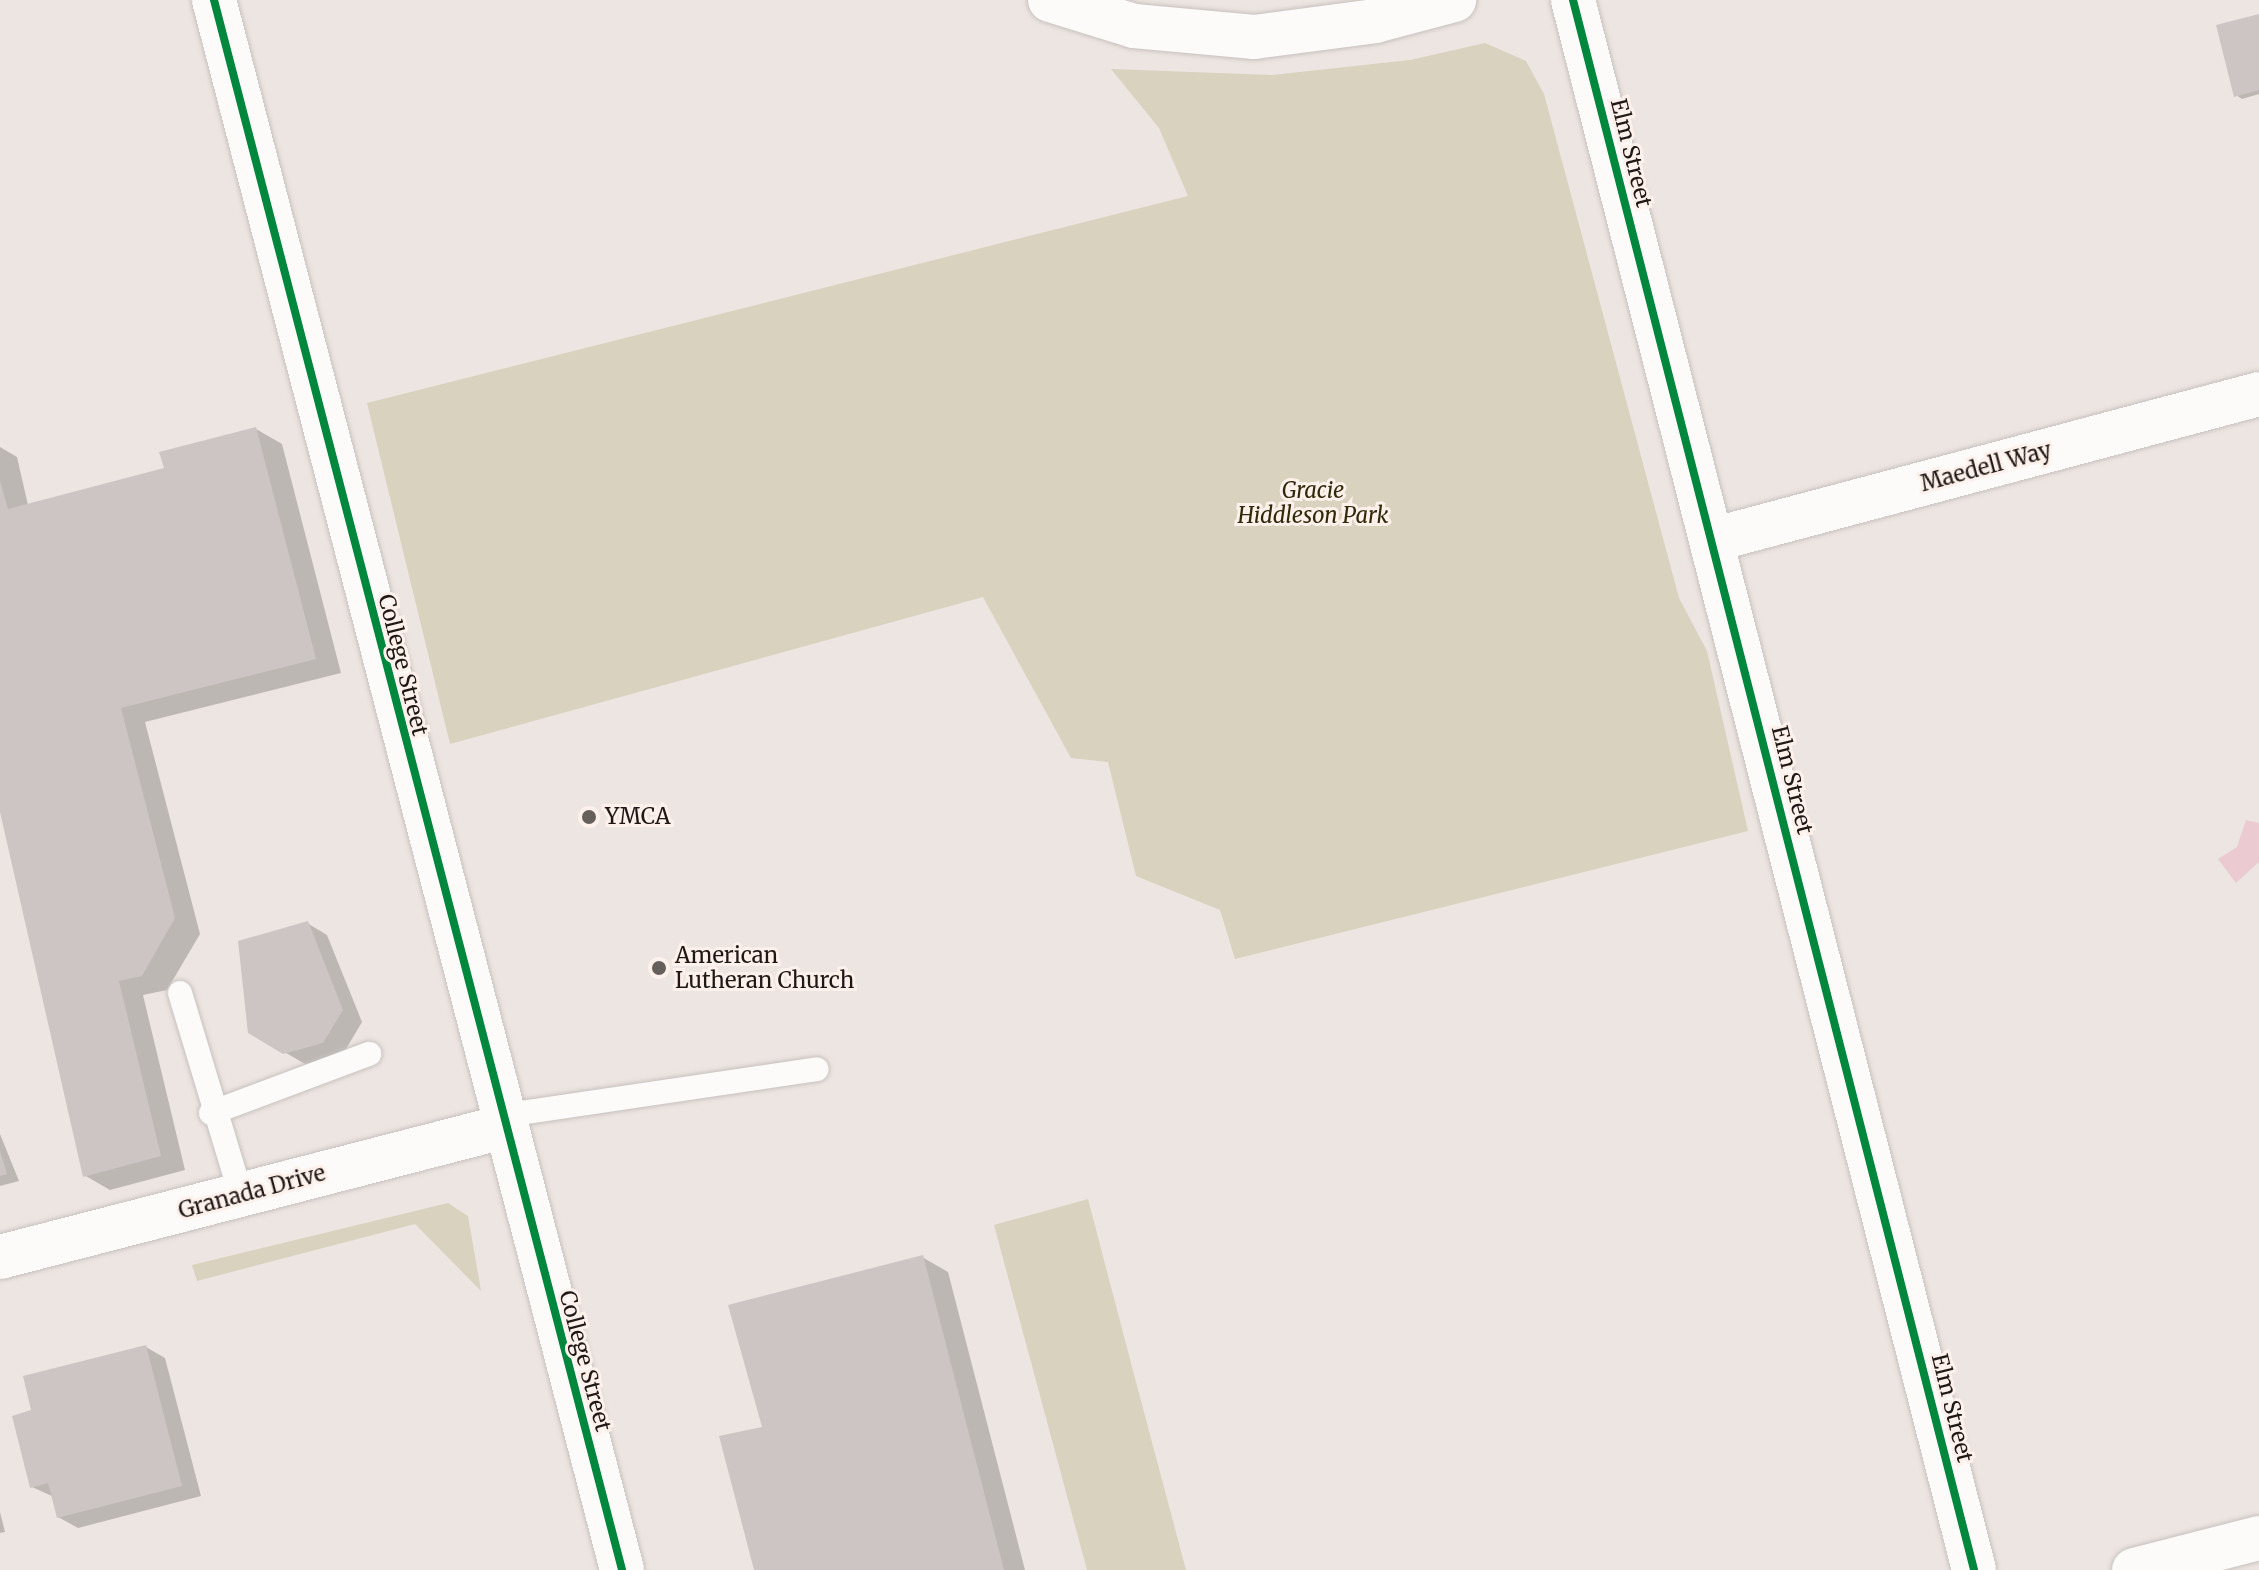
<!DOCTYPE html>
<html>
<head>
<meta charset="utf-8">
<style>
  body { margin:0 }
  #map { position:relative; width:2259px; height:1570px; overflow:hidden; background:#ede5e1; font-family:Merriweather,serif }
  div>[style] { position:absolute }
  .green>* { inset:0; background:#d9d2bf }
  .water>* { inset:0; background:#ebcad2 }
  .shadow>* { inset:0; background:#0003 }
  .building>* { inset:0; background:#ccc5c3 }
  .roads { filter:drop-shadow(0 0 2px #c7c1be) drop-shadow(0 0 2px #c7c1be) }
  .lane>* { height:24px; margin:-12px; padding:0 12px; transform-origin:12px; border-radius:12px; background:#fcfbfa }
  .street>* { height:44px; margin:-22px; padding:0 22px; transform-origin:22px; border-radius:22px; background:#fcfbfa }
  .cycleway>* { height:8px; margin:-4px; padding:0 4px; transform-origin:4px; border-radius:4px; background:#00873e }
  .dots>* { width:22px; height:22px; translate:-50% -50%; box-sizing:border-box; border:4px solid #fef1eb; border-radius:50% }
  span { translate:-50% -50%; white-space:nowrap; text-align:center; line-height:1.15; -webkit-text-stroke:6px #fef1eb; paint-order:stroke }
  .street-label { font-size:22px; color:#1e1816 }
  .park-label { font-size:22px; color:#302a0a; font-style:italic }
  .poi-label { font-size:22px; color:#1e1816 }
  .left { translate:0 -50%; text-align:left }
</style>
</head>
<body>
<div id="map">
  <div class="green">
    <i style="clip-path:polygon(1485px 43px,1526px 61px,1544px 94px,1679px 598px,1707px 651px,1748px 831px,1235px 959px,1220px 910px,1136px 876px,1108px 762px,1071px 758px,983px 597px,450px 744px,367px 403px,1188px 196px,1159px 128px,1111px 69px,1272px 75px,1410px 60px)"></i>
    <i style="clip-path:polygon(1088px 1199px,1132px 1367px,1186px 1570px,1087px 1570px,994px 1225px)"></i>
    <i style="clip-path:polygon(448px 1203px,468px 1216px,481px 1291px,415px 1224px,197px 1281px,192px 1265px)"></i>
  </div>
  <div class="water">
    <i style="clip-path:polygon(2246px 820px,2259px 823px,2259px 862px,2236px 883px,2218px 859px,2237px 847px)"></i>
  </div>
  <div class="shadow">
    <i style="clip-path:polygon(2259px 16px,2259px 94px,2242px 99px,2236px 95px)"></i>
    <i style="clip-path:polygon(256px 429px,282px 444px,341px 673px,145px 722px,200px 934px,167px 990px,143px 995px,185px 1170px,110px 1190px,84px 1175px,0 803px,0 447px,17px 457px,28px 505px,167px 470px)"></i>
    <i style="clip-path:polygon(307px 923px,327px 935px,362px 1022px,343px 1054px,305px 1064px,250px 1032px)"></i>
    <i style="clip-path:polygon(0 1134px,19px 1181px,0 1186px)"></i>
    <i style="clip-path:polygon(922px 1257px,948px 1272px,1025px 1570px,757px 1570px,765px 1429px)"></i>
    <i style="clip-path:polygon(146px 1347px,165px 1358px,201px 1496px,78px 1528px,58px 1517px,54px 1497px,32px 1487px,34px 1412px)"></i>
    <i style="clip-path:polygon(0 1512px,5px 1532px,0 1533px)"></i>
  </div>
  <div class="building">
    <i style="clip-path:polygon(2259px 14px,2259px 90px,2234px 97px,2216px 25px)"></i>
    <i style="clip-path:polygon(256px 427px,316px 659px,121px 708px,175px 918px,142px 976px,119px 981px,161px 1156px,83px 1177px,0 812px,0 481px,8px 509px,164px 468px,159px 452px)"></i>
    <i style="clip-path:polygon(308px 921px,343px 1010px,323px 1043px,283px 1054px,248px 1033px,238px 941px)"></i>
    <i style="clip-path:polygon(0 1151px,7px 1174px,0 1176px)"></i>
    <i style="clip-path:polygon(923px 1255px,1004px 1570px,754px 1570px,719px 1436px,762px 1427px,728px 1305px)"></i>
    <i style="clip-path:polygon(146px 1345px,182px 1486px,57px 1518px,48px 1483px,30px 1488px,12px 1416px,31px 1410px,23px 1376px)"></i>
  </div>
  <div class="roads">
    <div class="lane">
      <i style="left:180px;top:993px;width:211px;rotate:73.2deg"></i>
      <i style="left:211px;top:1113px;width:169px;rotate:-20.5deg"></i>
      <i style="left:500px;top:1116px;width:320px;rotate:-8.4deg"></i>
    </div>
    <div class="street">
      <i style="left:214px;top:0;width:1622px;rotate:75.43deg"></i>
      <i style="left:1050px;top:0;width:88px;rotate:17.2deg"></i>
      <i style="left:1134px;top:26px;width:121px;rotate:5.2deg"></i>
      <i style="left:1254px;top:37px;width:122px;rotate:-7.5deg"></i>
      <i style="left:1375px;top:21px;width:82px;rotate:-14.9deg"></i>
      <i style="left:1573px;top:0;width:1620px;rotate:75.67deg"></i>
      <i style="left:1712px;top:540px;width:566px;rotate:-14.94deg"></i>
      <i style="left:0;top:1257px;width:520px;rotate:-14.49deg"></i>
      <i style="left:2134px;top:1570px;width:129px;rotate:-14.4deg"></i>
    </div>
  </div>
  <div class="cycleway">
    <i style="left:214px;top:0;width:1622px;rotate:75.43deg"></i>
    <i style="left:1573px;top:0;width:1620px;rotate:75.67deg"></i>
  </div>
  <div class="dots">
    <i style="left:589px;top:817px;background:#66605d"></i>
    <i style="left:659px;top:968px;background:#66605d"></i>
  </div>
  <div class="street-label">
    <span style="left:1631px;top:153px;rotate:76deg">Elm Street</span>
    <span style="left:1986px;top:467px;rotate:-15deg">Maedell Way</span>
    <span style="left:403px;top:665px;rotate:76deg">College Street</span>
    <span style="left:1792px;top:780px;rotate:76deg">Elm Street</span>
    <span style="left:252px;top:1192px;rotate:-15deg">Granada Drive</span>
    <span style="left:585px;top:1361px;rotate:75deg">College Street</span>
    <span style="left:1952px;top:1408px;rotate:76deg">Elm Street</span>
  </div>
  <div class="park-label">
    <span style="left:1313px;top:503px">Gracie<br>Hiddleson Park</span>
  </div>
  <div class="poi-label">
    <span class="left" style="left:605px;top:817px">YMCA</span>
    <span class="left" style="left:675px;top:968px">American<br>Lutheran Church</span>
  </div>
</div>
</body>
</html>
